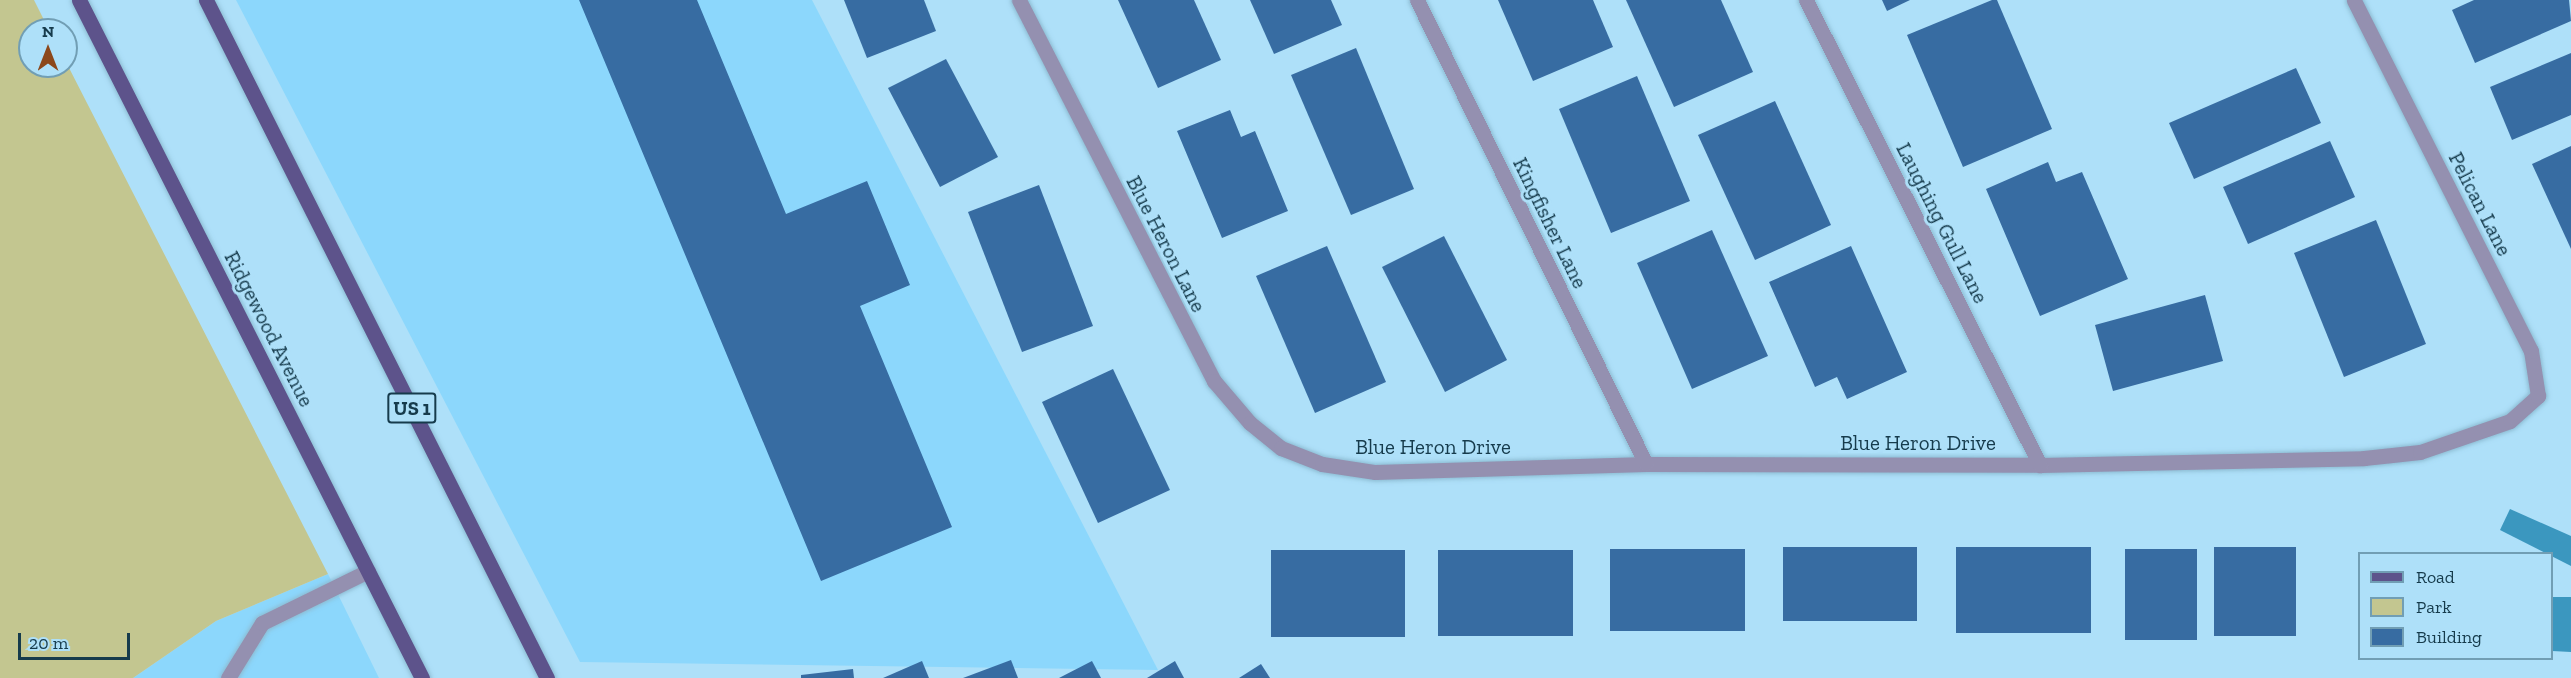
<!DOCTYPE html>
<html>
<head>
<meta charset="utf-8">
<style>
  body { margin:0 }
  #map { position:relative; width:2571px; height:678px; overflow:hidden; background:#aee0f9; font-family:"Zilla Slab",serif }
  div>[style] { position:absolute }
  .built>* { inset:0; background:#8cd7fc }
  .green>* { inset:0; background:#c3c690 }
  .water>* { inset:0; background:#3b97bf }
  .building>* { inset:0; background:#376ca2 }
  .roads { filter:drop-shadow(0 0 2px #8dbcd3) drop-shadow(0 0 2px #8dbcd3) }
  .minor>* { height:15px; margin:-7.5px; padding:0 7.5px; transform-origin:7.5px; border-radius:7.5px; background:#9490b0 }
  .major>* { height:15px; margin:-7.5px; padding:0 7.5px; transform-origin:7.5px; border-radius:7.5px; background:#5d538b }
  span { translate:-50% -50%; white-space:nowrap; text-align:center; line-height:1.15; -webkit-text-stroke:6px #aee0f9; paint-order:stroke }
  .shield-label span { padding:2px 4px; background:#aee0f9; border:2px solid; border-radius:4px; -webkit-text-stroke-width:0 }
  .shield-label { font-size:20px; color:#163b4c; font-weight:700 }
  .street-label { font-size:21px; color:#163b4c }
  .legend { position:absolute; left:2358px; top:552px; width:195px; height:108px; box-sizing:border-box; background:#aee0f9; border:2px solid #719eb4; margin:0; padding:8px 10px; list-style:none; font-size:18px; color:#163b4c }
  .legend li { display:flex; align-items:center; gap:12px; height:30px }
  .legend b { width:30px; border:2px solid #719eb4 }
  .north { position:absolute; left:18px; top:18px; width:60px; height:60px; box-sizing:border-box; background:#aee0f9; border:2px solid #719eb4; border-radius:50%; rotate:0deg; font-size:16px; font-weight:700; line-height:24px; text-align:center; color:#163b4c }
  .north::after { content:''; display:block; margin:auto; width:21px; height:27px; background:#8c481b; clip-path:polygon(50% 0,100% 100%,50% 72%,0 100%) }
  .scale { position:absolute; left:18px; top:633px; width:112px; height:27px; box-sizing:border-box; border:3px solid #163b4c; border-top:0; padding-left:8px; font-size:18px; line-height:21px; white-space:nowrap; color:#163b4c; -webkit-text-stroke:4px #aee0f9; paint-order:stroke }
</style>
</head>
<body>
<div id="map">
  <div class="built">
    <i style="clip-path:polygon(236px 0,812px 0,1158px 670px,580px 662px)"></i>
    <i style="clip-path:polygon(328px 574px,379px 678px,133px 678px,216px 621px)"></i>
  </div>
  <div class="green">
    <i style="clip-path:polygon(0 0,34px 0,49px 30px,30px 30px,30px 66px,66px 66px,66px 62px,328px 574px,216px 621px,133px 678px,0 678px)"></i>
  </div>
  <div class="water">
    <i style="clip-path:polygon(2510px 509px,2571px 536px,2571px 566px,2500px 530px)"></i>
    <i style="clip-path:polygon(2552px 597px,2571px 597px,2571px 652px,2552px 651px)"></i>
  </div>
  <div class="building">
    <i style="clip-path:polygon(579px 0,697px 0,786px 214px,867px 181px,910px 285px,860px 306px,952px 527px,821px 581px)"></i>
    <i style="clip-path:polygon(844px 0,924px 0,936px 31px,867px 58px)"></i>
    <i style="clip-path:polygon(1118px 0,1194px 0,1221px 60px,1158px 88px)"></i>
    <i style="clip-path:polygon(1250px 0,1331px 0,1342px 25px,1274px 54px)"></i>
    <i style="clip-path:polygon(1498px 0,1593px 0,1613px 47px,1533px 81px)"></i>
    <i style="clip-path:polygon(1626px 0,1721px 0,1753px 72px,1674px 107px)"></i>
    <i style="clip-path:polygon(1882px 0,1910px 0,1887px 11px)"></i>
    <i style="clip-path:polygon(1992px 0,1997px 0,2052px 129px,1963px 167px,1907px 35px)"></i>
    <i style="clip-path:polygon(2474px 0,2569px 0,2571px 21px,2475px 63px,2452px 10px)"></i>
    <i style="clip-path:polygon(1356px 48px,1414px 189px,1351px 215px,1291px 75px)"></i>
    <i style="clip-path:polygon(2571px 53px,2571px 115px,2512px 140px,2490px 87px)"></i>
    <i style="clip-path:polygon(946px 59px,998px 157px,940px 187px,888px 88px)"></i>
    <i style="clip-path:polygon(2296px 68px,2321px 123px,2194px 179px,2169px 123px)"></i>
    <i style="clip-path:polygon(1637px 76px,1690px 201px,1611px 233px,1559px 109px)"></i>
    <i style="clip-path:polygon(1775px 101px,1831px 225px,1755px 260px,1698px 135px)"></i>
    <i style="clip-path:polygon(1230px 110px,1241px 137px,1255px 131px,1288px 211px,1222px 238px,1177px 131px)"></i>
    <i style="clip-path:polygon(2330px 141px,2355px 197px,2248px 244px,2223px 187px)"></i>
    <i style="clip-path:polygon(2571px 146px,2571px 249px,2532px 164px)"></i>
    <i style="clip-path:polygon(2048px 162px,2056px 182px,2082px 172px,2128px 279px,2040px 316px,1986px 189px)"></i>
    <i style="clip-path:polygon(1039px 185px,1093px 326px,1022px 352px,968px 212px)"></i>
    <i style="clip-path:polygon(2376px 220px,2426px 344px,2344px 377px,2294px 253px)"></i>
    <i style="clip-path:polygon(1712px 230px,1768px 356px,1692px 389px,1637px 263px)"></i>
    <i style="clip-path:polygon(1444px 236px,1507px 360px,1445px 392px,1382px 267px)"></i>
    <i style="clip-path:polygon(1327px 246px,1386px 382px,1315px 413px,1256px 276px)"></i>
    <i style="clip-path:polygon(1851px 246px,1907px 372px,1847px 399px,1837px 377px,1815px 387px,1769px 282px)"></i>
    <i style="clip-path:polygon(2205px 295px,2223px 361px,2113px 391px,2095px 325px)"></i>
    <i style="clip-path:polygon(1113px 369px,1170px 490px,1098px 523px,1042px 402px)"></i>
    <i style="clip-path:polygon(1783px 547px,1917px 547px,1917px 621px,1783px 621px)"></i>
    <i style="clip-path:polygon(1956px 547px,2091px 547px,2091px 633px,1956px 633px)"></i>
    <i style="clip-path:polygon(2214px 547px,2296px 547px,2296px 636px,2214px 636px)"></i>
    <i style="clip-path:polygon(1610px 549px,1745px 549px,1745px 631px,1610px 631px)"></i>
    <i style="clip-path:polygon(2125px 549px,2197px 549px,2197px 640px,2125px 640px)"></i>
    <i style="clip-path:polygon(1271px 550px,1405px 550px,1405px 637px,1271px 637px)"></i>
    <i style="clip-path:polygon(1438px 550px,1573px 550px,1573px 636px,1438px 636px)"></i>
    <i style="clip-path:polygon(1011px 660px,1018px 678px,963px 678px)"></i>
    <i style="clip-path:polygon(922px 661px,929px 678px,883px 678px)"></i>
    <i style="clip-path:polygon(1092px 661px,1101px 678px,1059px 678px)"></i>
    <i style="clip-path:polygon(1175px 661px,1184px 678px,1147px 678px)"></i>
    <i style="clip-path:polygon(1261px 664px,1270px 678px,1239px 678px)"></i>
    <i style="clip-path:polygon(853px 669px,854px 678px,801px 678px,801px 675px)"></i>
  </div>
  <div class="roads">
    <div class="minor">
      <i style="left:1019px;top:0;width:428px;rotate:62.9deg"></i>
      <i style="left:1214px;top:381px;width:55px;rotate:49.4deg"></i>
      <i style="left:1250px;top:423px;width:40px;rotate:39deg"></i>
      <i style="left:1281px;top:448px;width:44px;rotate:21.3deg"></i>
      <i style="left:1322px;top:464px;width:54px;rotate:8.6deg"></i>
      <i style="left:1375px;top:472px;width:271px;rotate:-1.7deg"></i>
      <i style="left:1646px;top:464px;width:394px;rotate:0.1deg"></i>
      <i style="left:2040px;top:465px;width:324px;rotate:-1.2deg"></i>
      <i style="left:2364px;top:458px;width:56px;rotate:-6.1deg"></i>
      <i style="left:2420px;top:452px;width:95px;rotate:-19deg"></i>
      <i style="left:2510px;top:421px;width:38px;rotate:-42deg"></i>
      <i style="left:2538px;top:396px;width:46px;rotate:-98.8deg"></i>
      <i style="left:2531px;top:351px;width:393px;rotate:-116.8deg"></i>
      <i style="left:1417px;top:0;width:517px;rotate:63.73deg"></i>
      <i style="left:1806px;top:0;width:521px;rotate:63.29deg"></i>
      <i style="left:228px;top:678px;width:65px;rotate:-58.3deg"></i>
      <i style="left:262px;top:623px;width:118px;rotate:-26.1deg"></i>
    </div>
    <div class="major">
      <i style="left:79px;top:0;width:760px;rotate:63.17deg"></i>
      <i style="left:206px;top:0;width:759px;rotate:63.3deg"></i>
    </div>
  </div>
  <div class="shield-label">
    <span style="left:412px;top:408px">US 1</span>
  </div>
  <div class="street-label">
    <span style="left:2480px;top:204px;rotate:63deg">Pelican Lane</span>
    <span style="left:1550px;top:223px;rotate:64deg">Kingfisher Lane</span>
    <span style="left:1942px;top:223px;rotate:63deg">Laughing Gull Lane</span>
    <span style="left:1166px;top:244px;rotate:63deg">Blue Heron Lane</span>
    <span style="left:269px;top:329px;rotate:63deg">Ridgewood Avenue</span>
    <span style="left:1918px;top:443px">Blue Heron Drive</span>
    <span style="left:1433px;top:447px">Blue Heron Drive</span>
  </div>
  <ul class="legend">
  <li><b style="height:8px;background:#5d538b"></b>Road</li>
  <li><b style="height:16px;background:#c3c690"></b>Park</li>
  <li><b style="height:16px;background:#376ca2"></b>Building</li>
  </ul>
  <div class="north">N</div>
  <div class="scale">20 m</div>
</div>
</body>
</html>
